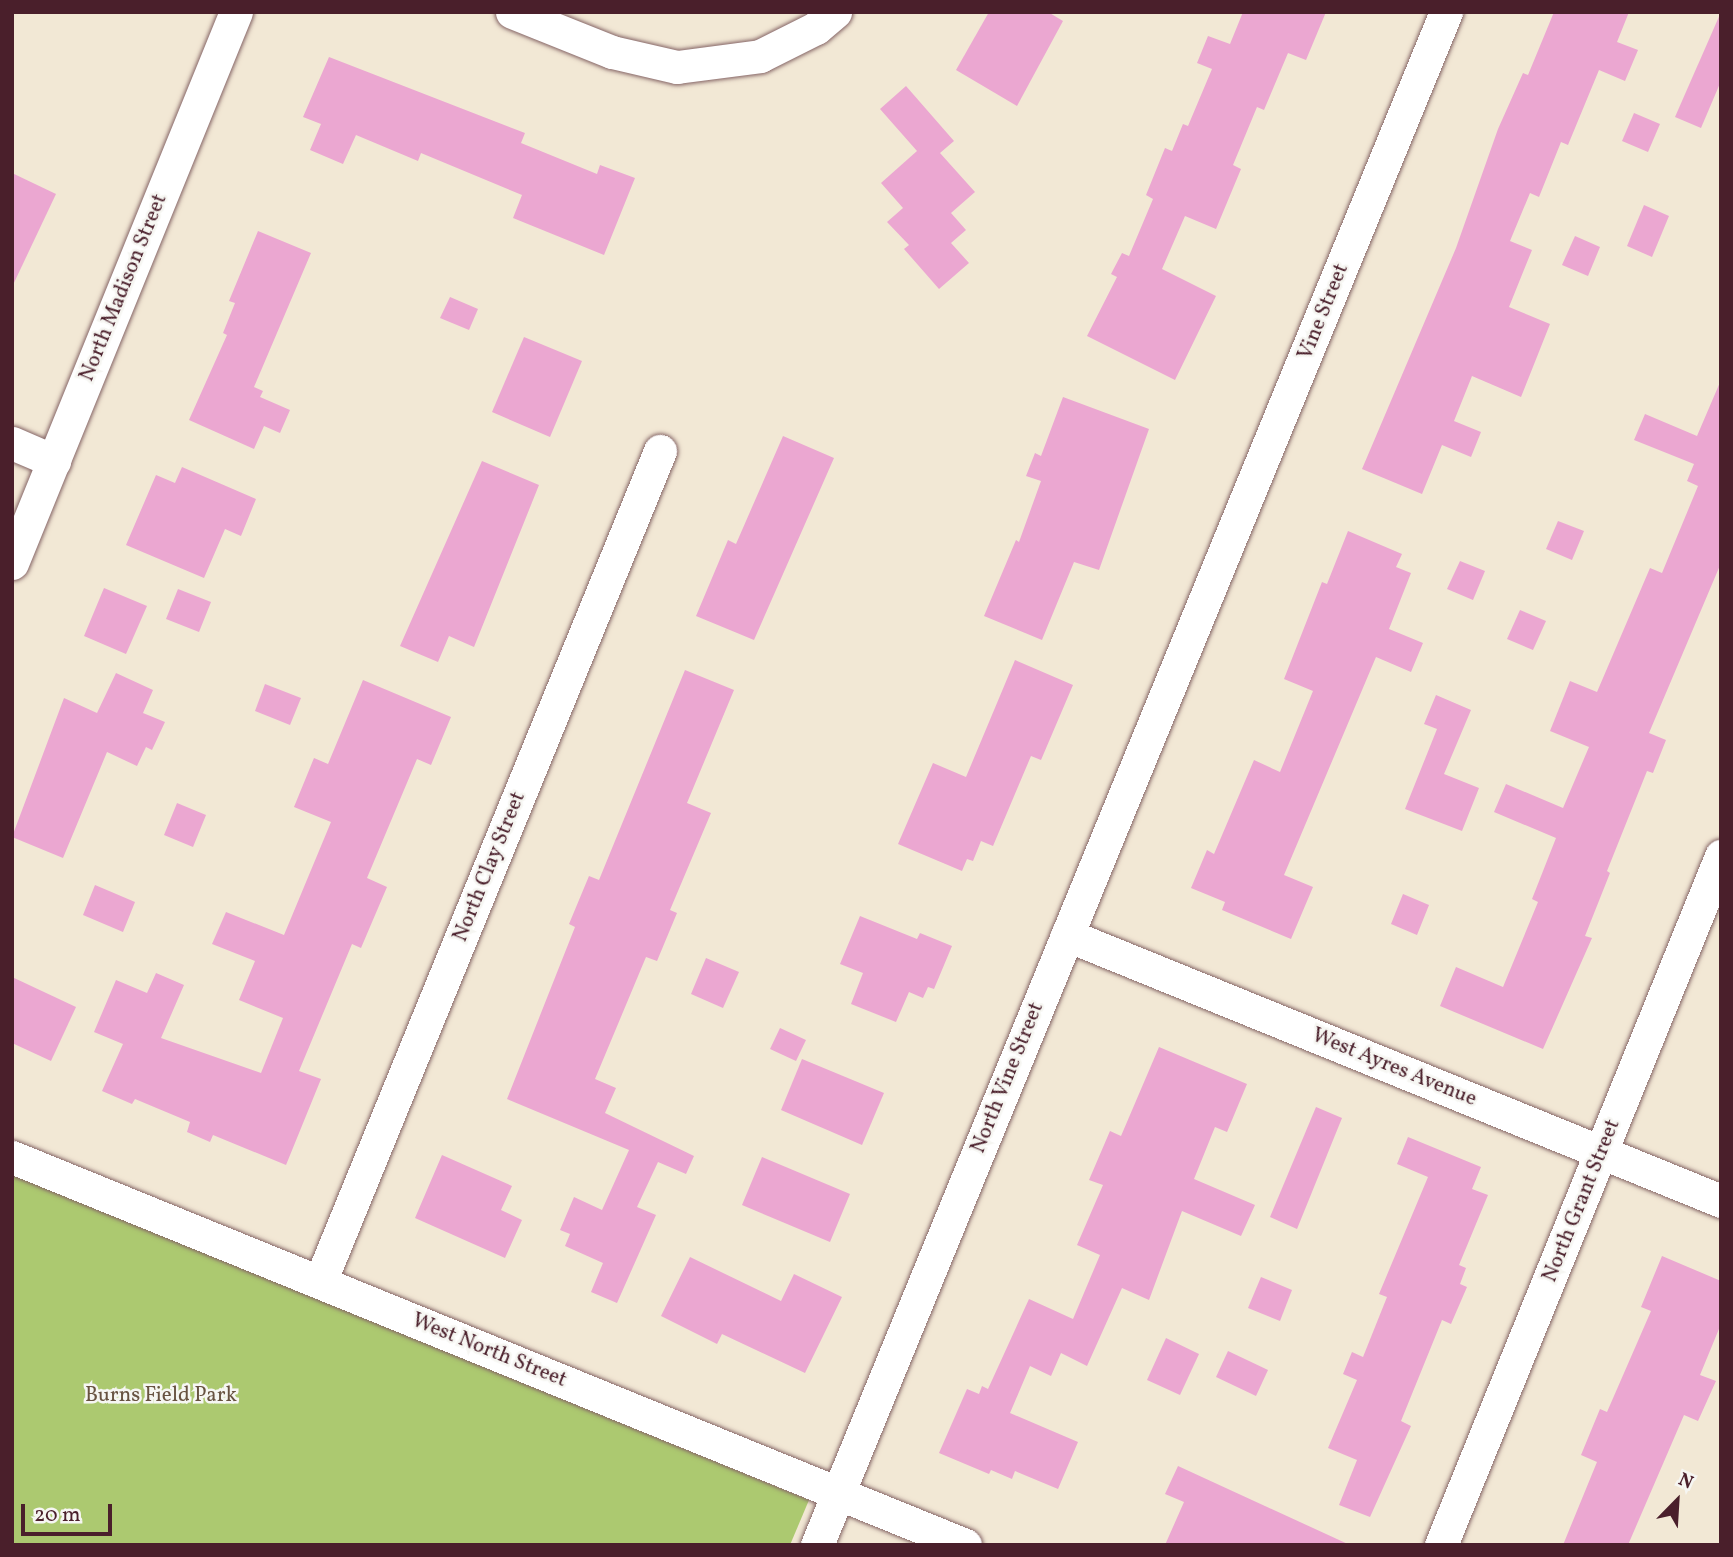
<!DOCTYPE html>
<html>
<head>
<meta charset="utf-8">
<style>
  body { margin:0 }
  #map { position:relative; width:1733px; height:1557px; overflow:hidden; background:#f2e8d5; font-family:Vollkorn,serif }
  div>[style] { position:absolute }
  .green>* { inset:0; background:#acc970 }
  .building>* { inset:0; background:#eba7d1 }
  .roads { filter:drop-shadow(0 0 2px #856566) drop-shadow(0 0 2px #856566) }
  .minor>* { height:33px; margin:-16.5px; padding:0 16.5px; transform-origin:16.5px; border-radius:16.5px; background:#fff }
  span { translate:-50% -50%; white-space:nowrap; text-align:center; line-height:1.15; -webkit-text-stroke:5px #f6f6f2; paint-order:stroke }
  .street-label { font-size:21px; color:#4a1f2b }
  .park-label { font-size:21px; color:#675240 }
  .frame { position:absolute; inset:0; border:14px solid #4a1f2b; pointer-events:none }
  .north { position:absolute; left:1642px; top:1466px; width:70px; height:70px; -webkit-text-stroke:5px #f6f6f2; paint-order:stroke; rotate:24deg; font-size:19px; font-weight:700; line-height:28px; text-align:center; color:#4a1f2b }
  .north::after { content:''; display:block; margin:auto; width:24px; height:32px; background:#4a1f2b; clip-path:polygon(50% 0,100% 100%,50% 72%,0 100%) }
  .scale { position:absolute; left:21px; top:1504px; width:91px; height:32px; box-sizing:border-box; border:4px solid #4a1f2b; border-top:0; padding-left:9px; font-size:21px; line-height:24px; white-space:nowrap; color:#4a1f2b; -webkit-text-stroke:5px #f6f6f2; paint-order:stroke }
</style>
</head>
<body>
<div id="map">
  <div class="green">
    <i style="clip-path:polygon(12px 1174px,809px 1500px,790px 1545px,12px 1545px)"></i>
  </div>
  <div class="building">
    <i style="clip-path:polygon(989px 12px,1048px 12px,1063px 21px,1017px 106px,956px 70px)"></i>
    <i style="clip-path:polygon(1243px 12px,1326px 12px,1306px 60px,1288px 53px,1264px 110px,1257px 107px,1233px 165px,1241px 169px,1216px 229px,1185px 216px,1162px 269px,1216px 296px,1175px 380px,1087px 336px,1117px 277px,1111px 274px,1122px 253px,1129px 256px,1153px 199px,1146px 195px,1165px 148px,1172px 151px,1183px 124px,1188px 126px,1212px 69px,1197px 63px,1208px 36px,1230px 44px)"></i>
    <i style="clip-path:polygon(1554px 12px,1629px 12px,1617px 42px,1638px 50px,1625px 81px,1599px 70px,1568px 145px,1561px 142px,1539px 197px,1530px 193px,1510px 241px,1532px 250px,1509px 307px,1550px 324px,1521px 397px,1472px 376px,1454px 421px,1481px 432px,1471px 457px,1442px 445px,1422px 494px,1362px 469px,1456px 248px,1498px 129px,1523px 73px,1528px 75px)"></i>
    <i style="clip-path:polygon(1721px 12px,1721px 81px,1701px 128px,1675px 117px)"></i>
    <i style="clip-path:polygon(329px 57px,525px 133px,521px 143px,597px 174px,600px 165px,635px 178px,604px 255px,513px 218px,522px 195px,421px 153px,418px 161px,356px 135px,343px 164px,310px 150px,321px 124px,303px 117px)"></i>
    <i style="clip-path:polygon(906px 86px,954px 141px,940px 153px,975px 192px,951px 213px,966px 230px,951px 243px,969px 263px,939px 289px,904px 249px,909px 245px,887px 222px,903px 208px,881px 183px,917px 151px,880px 109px)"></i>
    <i style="clip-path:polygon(1634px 113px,1660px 124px,1648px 152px,1622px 141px)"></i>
    <i style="clip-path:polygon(12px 173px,56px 194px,12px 287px)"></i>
    <i style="clip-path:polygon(1644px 205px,1669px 216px,1652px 257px,1627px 246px)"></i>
    <i style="clip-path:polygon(258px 231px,311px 253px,254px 387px,263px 391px,260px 397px,290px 410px,280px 433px,264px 426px,254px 449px,189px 420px,227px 335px,223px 333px,235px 303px,229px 301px)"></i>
    <i style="clip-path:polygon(1575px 236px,1600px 247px,1588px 276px,1562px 265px)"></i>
    <i style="clip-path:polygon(450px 297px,478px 309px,469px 330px,440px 318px)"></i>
    <i style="clip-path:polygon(524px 337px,582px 361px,550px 437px,492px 412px)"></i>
    <i style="clip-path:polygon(1721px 380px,1721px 563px,1649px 733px,1666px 740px,1653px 773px,1647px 771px,1607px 871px,1610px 873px,1585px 936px,1592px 938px,1543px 1049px,1440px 1006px,1456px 967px,1503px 987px,1538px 902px,1532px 899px,1556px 838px,1494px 812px,1506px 784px,1563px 808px,1589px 747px,1550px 731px,1570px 681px,1597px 692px,1650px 568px,1662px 573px,1698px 486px,1687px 481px,1694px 464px,1634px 440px,1645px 414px,1697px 436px)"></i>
    <i style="clip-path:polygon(1063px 397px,1149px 429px,1099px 570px,1074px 562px,1042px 640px,984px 616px,1016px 540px,1019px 542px,1041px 481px,1026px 476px,1035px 453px,1041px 456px)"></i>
    <i style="clip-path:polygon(783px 436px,834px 458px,754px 640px,696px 616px,728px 540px,736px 544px)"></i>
    <i style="clip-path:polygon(482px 461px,539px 485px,474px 647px,449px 636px,438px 662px,400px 646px)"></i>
    <i style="clip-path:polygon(182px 467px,256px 499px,241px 536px,225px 529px,204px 578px,126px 545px,156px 475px,175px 483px)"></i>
    <i style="clip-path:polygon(1558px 521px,1584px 531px,1572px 560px,1546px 549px)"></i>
    <i style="clip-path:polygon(1348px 531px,1402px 554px,1396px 567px,1411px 573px,1389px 629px,1423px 643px,1411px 672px,1376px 657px,1284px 875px,1313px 887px,1291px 939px,1222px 910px,1225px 902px,1191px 888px,1207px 850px,1214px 854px,1254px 760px,1280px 772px,1313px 691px,1284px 679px,1322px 582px,1327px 584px)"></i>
    <i style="clip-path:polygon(1460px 561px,1485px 571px,1473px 600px,1447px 589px)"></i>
    <i style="clip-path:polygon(104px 588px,147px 606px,126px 654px,84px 636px)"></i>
    <i style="clip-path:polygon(178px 589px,211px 602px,199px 632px,166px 619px)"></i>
    <i style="clip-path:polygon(1520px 610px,1546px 621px,1533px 650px,1507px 639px)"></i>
    <i style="clip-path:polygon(1015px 660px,1073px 685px,1041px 760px,1031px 756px,993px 846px,981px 841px,973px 861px,967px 859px,962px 871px,898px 844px,933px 763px,966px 777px)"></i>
    <i style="clip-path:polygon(685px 670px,734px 690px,687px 803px,711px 813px,670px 910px,677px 913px,657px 961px,646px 957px,595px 1079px,616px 1088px,605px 1113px,694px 1156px,686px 1174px,658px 1162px,637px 1207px,656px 1215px,617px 1303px,591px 1292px,603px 1263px,565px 1246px,570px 1234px,560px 1230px,574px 1197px,602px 1210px,629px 1150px,507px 1099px,575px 927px,569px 924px,589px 876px,599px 880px)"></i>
    <i style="clip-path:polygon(116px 673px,153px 690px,143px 713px,165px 722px,152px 750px,146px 747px,137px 766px,107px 752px,63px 858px,12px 837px,64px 698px,97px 713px)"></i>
    <i style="clip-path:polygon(363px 680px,451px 717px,431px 765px,417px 759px,367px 878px,387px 887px,361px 948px,352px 944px,299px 1071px,321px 1079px,286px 1165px,213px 1135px,210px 1142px,187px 1132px,190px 1122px,135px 1099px,132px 1104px,102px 1091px,123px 1044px,94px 1032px,116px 980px,147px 993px,156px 973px,184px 985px,161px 1038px,261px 1073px,283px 1018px,239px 1000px,255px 961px,212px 944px,226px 912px,284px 935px,331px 822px,294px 807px,314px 758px,328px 764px)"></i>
    <i style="clip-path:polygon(265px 684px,301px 698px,290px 725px,255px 711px)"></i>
    <i style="clip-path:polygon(1436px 695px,1471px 710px,1444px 774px,1479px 788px,1462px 831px,1405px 809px,1437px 729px,1424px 724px)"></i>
    <i style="clip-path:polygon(177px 803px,206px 815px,193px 847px,164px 835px)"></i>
    <i style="clip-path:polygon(95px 885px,135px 902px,123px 932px,83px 915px)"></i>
    <i style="clip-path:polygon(1403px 894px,1429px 905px,1417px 935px,1391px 924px)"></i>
    <i style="clip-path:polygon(860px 916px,917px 939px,920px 933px,952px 946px,934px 989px,928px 987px,923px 998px,909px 992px,896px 1022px,851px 1004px,863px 973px,840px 964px)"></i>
    <i style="clip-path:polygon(706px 958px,739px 972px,723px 1008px,691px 994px)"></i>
    <i style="clip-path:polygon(12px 977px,76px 1007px,51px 1061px,12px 1043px)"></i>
    <i style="clip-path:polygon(780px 1028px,806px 1040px,796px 1061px,770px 1049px)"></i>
    <i style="clip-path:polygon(1159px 1047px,1247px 1084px,1227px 1132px,1215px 1127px,1194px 1179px,1255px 1205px,1241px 1236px,1182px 1211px,1149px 1300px,1122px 1288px,1087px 1366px,1061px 1353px,1051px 1376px,1030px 1366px,1010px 1413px,1078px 1442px,1058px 1489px,1015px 1471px,1012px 1479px,991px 1470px,989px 1474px,939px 1453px,967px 1389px,979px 1394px,982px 1386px,988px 1389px,1029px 1299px,1073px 1319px,1100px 1255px,1077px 1245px,1103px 1185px,1089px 1180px,1110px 1131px,1121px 1136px)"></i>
    <i style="clip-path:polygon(802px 1059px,884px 1093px,862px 1145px,781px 1110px)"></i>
    <i style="clip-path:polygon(1316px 1107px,1342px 1118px,1297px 1229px,1270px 1217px)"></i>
    <i style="clip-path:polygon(1408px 1137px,1481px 1167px,1472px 1189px,1488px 1195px,1459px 1265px,1466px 1268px,1460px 1284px,1467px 1287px,1451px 1324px,1442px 1320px,1401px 1421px,1411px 1426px,1370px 1517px,1339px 1505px,1357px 1460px,1328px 1448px,1357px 1380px,1343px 1374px,1352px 1352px,1363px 1357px,1387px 1297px,1379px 1294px,1428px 1177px,1397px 1164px)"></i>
    <i style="clip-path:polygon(442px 1155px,512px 1186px,501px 1210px,522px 1220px,505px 1258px,415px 1218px)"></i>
    <i style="clip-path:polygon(762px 1157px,850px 1194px,830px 1242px,742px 1205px)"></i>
    <i style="clip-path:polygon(1662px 1256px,1721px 1281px,1721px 1324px,1700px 1375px,1716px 1381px,1698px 1421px,1684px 1415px,1628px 1545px,1563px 1545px,1597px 1462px,1581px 1455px,1600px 1409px,1607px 1412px,1651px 1311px,1641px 1307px)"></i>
    <i style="clip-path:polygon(690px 1257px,781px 1301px,794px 1274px,842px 1297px,805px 1373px,722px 1334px,717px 1344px,661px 1316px)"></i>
    <i style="clip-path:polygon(1261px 1277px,1292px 1290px,1280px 1321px,1248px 1308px)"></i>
    <i style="clip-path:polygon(1166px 1338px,1199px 1354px,1180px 1395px,1147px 1380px)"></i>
    <i style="clip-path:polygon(1228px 1351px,1268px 1370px,1256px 1396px,1216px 1377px)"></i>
    <i style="clip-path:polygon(1178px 1466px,1350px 1545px,1165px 1545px,1184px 1502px,1165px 1494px)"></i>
  </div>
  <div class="roads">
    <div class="minor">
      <i style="left:512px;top:12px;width:108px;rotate:21.8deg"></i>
      <i style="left:612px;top:52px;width:67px;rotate:13deg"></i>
      <i style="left:677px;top:67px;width:84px;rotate:-7.5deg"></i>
      <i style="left:760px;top:56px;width:63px;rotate:-26.6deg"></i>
      <i style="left:816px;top:28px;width:25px;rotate:-40deg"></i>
      <i style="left:12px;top:443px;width:46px;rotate:23.2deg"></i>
      <i style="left:12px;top:563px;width:595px;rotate:-67.88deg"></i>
      <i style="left:1067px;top:935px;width:706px;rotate:22.13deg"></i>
      <i style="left:12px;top:1157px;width:1029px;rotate:22.15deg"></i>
      <i style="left:320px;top:1282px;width:898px;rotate:-67.75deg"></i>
      <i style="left:817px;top:1545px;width:1657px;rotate:-67.69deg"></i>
      <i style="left:1441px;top:1545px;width:744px;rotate:-67.88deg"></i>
    </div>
  </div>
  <div class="street-label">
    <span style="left:124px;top:288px;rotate:-68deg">North Madison Street</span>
    <span style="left:1324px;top:312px;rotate:-68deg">Vine Street</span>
    <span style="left:490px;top:867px;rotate:-68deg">North Clay Street</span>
    <span style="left:1394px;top:1068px;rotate:22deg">West Ayres Avenue</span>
    <span style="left:1008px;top:1078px;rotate:-68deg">North Vine Street</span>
    <span style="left:1582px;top:1201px;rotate:-68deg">North Grant Street</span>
    <span style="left:489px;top:1351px;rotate:22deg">West North Street</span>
  </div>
  <div class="park-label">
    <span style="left:161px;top:1396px">Burns Field Park</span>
  </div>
  <div class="frame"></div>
  <div class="north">N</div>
  <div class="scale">20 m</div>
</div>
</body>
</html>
